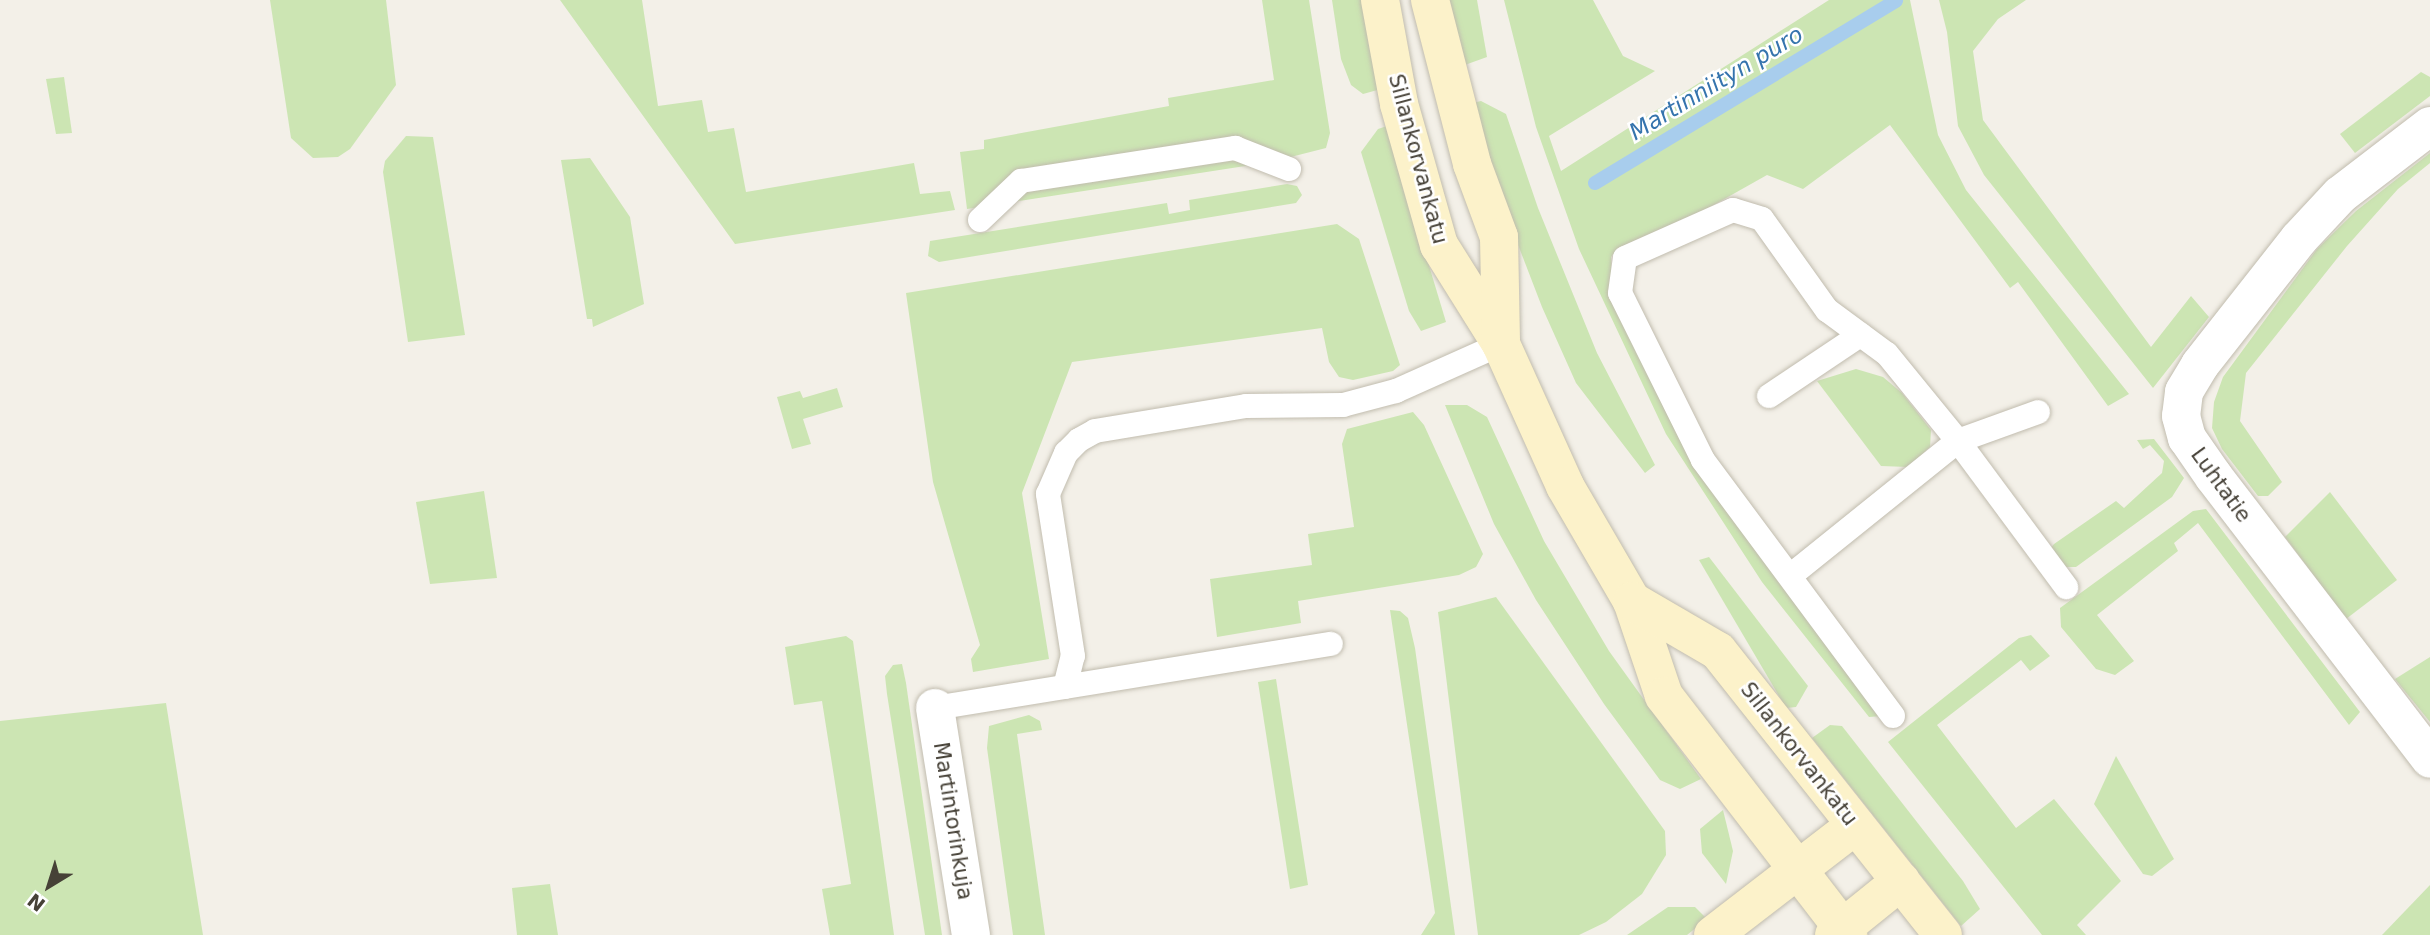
<!DOCTYPE html>
<html>
<head>
<meta charset="utf-8">
<style>
  body { margin:0 }
  #map { position:relative; width:2430px; height:935px; overflow:hidden; background:#f3f0e8; font-family:"DejaVu Sans",sans-serif }
  div>[style] { position:absolute }
  .green>* { inset:0; background:#cce5b3 }
  .stream>* { height:14px; margin:-7px; padding:0 7px; transform-origin:7px; border-radius:7px; background:#a8cded }
  .roads { filter:drop-shadow(0 0 2px #c1bcae) drop-shadow(0 0 2px #c1bcae) }
  .lane>* { height:24px; margin:-12px; padding:0 12px; transform-origin:12px; border-radius:12px; background:#fff }
  .street>* { height:38px; margin:-19px; padding:0 19px; transform-origin:19px; border-radius:19px; background:#fff }
  .secondary>* { height:38px; margin:-19px; padding:0 19px; transform-origin:19px; border-radius:19px; background:#fcf2ca }
  span { translate:-50% -50%; white-space:nowrap; text-align:center; line-height:1.15; -webkit-text-stroke:5px #fff; paint-order:stroke }
  .street-label { font-size:21px; color:#464137 }
  .water-label { font-size:23px; color:#3574ad; font-style:italic }
  .north { position:absolute; left:14px; top:851px; width:70px; height:70px; -webkit-text-stroke:5px #fff; paint-order:stroke; rotate:218deg; font-size:19px; font-weight:700; line-height:28px; text-align:center; color:#464137 }
  .north::after { content:''; display:block; margin:auto; width:24px; height:32px; background:#464137; clip-path:polygon(50% 0,100% 100%,50% 72%,0 100%) }
</style>
</head>
<body>
<div id="map">
  <div class="green">
    <i style="clip-path:polygon(270px 0,386px 0,396px 85px,350px 149px,338px 157px,313px 158px,291px 138px)"></i>
    <i style="clip-path:polygon(560px 0,642px 0,658px 106px,702px 100px,708px 132px,734px 128px,746px 192px,914px 163px,920px 194px,950px 191px,955px 210px,735px 244px)"></i>
    <i style="clip-path:polygon(1262px 0,1309px 0,1330px 133px,1326px 148px,1271px 162px,967px 209px,960px 152px,984px 149px,984px 140px,1169px 106px,1168px 98px,1274px 80px)"></i>
    <i style="clip-path:polygon(1332px 0,1366px 0,1381px 89px,1363px 94px,1351px 85px,1341px 59px)"></i>
    <i style="clip-path:polygon(1445px 0,1477px 0,1487px 57px,1462px 66px)"></i>
    <i style="clip-path:polygon(1504px 0,1593px 0,1623px 56px,1655px 71px,1549px 136px,1561px 171px,1829px 0,1910px 0,1938px 135px,1966px 190px,2129px 394px,2108px 406px,2018px 282px,2010px 288px,1890px 125px,1803px 189px,1767px 175px,1703px 211px,1617px 249px,1611px 257px,1613px 303px,1882px 716px,1869px 717px,1762px 582px,1666px 434px,1579px 249px,1536px 127px)"></i>
    <i style="clip-path:polygon(1939px 0,2026px 0,1998px 19px,1973px 51px,1983px 120px,2151px 347px,2191px 296px,2209px 317px,2153px 388px,1984px 175px,1958px 126px,1947px 32px)"></i>
    <i style="clip-path:polygon(2421px 72px,2430px 77px,2430px 96px,2355px 153px,2340px 134px)"></i>
    <i style="clip-path:polygon(64px 77px,72px 133px,56px 134px,46px 79px)"></i>
    <i style="clip-path:polygon(1481px 101px,1506px 114px,1538px 208px,1597px 353px,1655px 465px,1645px 473px,1576px 383px,1542px 307px,1505px 211px,1473px 103px)"></i>
    <i style="clip-path:polygon(1387px 126px,1446px 322px,1421px 331px,1409px 311px,1361px 152px,1378px 129px)"></i>
    <i style="clip-path:polygon(406px 136px,433px 137px,465px 335px,408px 342px,383px 172px,385px 161px)"></i>
    <i style="clip-path:polygon(2430px 153px,2430px 163px,2398px 189px,2347px 246px,2246px 373px,2240px 421px,2282px 482px,2268px 496px,2258px 496px,2222px 449px,2212px 428px,2214px 402px,2223px 377px,2317px 249px,2356px 211px)"></i>
    <i style="clip-path:polygon(590px 158px,630px 217px,644px 304px,593px 327px,592px 319px,587px 319px,561px 160px)"></i>
    <i style="clip-path:polygon(1287px 184px,1297px 186px,1302px 195px,1296px 203px,939px 262px,928px 256px,930px 241px,1167px 203px,1169px 214px,1190px 210px,1189px 200px)"></i>
    <i style="clip-path:polygon(1337px 224px,1359px 239px,1400px 365px,1393px 371px,1353px 380px,1339px 377px,1329px 362px,1322px 328px,1072px 362px,1022px 493px,1049px 659px,973px 672px,971px 659px,980px 645px,933px 482px,906px 293px)"></i>
    <i style="clip-path:polygon(1856px 369px,1883px 377px,1902px 393px,1931px 430px,1930px 447px,1908px 467px,1881px 466px,1817px 381px)"></i>
    <i style="clip-path:polygon(837px 388px,843px 407px,803px 419px,811px 444px,792px 449px,777px 397px,800px 391px,803px 398px)"></i>
    <i style="clip-path:polygon(1445px 405px,1467px 405px,1487px 417px,1544px 541px,1609px 651px,1701px 779px,1680px 789px,1660px 780px,1604px 704px,1536px 600px,1494px 524px)"></i>
    <i style="clip-path:polygon(1413px 412px,1424px 425px,1483px 554px,1476px 567px,1459px 575px,1298px 601px,1301px 623px,1217px 637px,1210px 579px,1312px 565px,1308px 534px,1354px 527px,1342px 444px,1347px 429px)"></i>
    <i style="clip-path:polygon(2154px 439px,2184px 478px,2172px 497px,2076px 567px,2063px 567px,2050px 549px,2054px 544px,2116px 501px,2124px 508px,2162px 473px,2164px 461px,2150px 445px,2143px 449px,2137px 440px)"></i>
    <i style="clip-path:polygon(484px 491px,497px 578px,430px 584px,416px 502px)"></i>
    <i style="clip-path:polygon(2330px 492px,2397px 580px,2346px 619px,2285px 537px)"></i>
    <i style="clip-path:polygon(2206px 509px,2360px 712px,2349px 725px,2198px 523px,2174px 543px,2178px 551px,2097px 615px,2134px 661px,2115px 675px,2096px 669px,2061px 627px,2060px 608px,2193px 511px)"></i>
    <i style="clip-path:polygon(1709px 557px,1808px 686px,1796px 707px,1786px 708px,1699px 560px)"></i>
    <i style="clip-path:polygon(1496px 597px,1665px 831px,1666px 855px,1642px 894px,1606px 922px,1579px 935px,1478px 935px,1438px 612px)"></i>
    <i style="clip-path:polygon(1390px 610px,1400px 611px,1408px 618px,1415px 648px,1455px 935px,1421px 935px,1435px 913px)"></i>
    <i style="clip-path:polygon(2031px 635px,2050px 656px,2030px 671px,2021px 660px,1937px 725px,2016px 828px,2054px 799px,2121px 881px,2077px 925px,2086px 935px,2042px 935px,1888px 742px,2019px 638px)"></i>
    <i style="clip-path:polygon(846px 636px,853px 641px,894px 935px,830px 935px,822px 889px,851px 884px,822px 701px,794px 705px,785px 647px)"></i>
    <i style="clip-path:polygon(2430px 657px,2430px 722px,2395px 679px)"></i>
    <i style="clip-path:polygon(902px 664px,906px 683px,942px 935px,925px 935px,887px 694px,885px 676px,893px 665px)"></i>
    <i style="clip-path:polygon(1276px 679px,1308px 885px,1290px 889px,1258px 682px)"></i>
    <i style="clip-path:polygon(166px 703px,203px 935px,0 935px,0 721px)"></i>
    <i style="clip-path:polygon(1029px 715px,1040px 721px,1042px 730px,1017px 734px,1045px 935px,1013px 935px,987px 748px,989px 726px)"></i>
    <i style="clip-path:polygon(1830px 725px,1842px 726px,1963px 881px,1980px 909px,1961px 926px,1812px 738px)"></i>
    <i style="clip-path:polygon(2116px 756px,2174px 859px,2152px 876px,2143px 874px,2094px 804px)"></i>
    <i style="clip-path:polygon(1723px 810px,1733px 851px,1726px 884px,1702px 853px,1700px 829px)"></i>
    <i style="clip-path:polygon(550px 884px,558px 935px,517px 935px,512px 888px)"></i>
    <i style="clip-path:polygon(2430px 885px,2430px 935px,2382px 935px)"></i>
    <i style="clip-path:polygon(1668px 907px,1695px 907px,1707px 919px,1687px 935px,1627px 935px)"></i>
  </div>
  <div class="stream">
    <i style="left:1595px;top:183px;width:352px;rotate:-31.2deg"></i>
  </div>
  <div class="roads">
    <div class="lane">
      <i style="left:980px;top:220px;width:57px;rotate:-43.6deg"></i>
      <i style="left:1021px;top:181px;width:217px;rotate:-8.8deg"></i>
      <i style="left:1235px;top:148px;width:58px;rotate:21.3deg"></i>
      <i style="left:1769px;top:396px;width:110px;rotate:-33.8deg"></i>
      <i style="left:1790px;top:576px;width:216px;rotate:-38.8deg"></i>
      <i style="left:1958px;top:441px;width:85px;rotate:-19.9deg"></i>
      <i style="left:1065px;top:687px;width:32px;rotate:-76deg"></i>
      <i style="left:1073px;top:656px;width:164px;rotate:-98.8deg"></i>
      <i style="left:1048px;top:494px;width:45px;rotate:-66.3deg"></i>
      <i style="left:1066px;top:453px;width:18px;rotate:-45deg"></i>
      <i style="left:1079px;top:440px;width:18px;rotate:-29deg"></i>
      <i style="left:1095px;top:431px;width:153px;rotate:-9.4deg"></i>
      <i style="left:1246px;top:406px;width:97px;rotate:-0.6deg"></i>
      <i style="left:1343px;top:405px;width:55px;rotate:-14.8deg"></i>
      <i style="left:1396px;top:391px;width:115px;rotate:-24.1deg"></i>
      <i style="left:935px;top:708px;width:401px;rotate:-9.2deg"></i>
      <i style="left:1893px;top:716px;width:319px;rotate:-126.6deg"></i>
      <i style="left:1703px;top:460px;width:186px;rotate:-116.4deg"></i>
      <i style="left:1620px;top:293px;width:35px;rotate:-82deg"></i>
      <i style="left:1625px;top:258px;width:118px;rotate:-24deg"></i>
      <i style="left:1733px;top:210px;width:30px;rotate:17deg"></i>
      <i style="left:1762px;top:219px;width:112px;rotate:54.5deg"></i>
      <i style="left:1827px;top:310px;width:74px;rotate:36.3deg"></i>
      <i style="left:1887px;top:354px;width:112px;rotate:50.8deg"></i>
      <i style="left:1958px;top:441px;width:182px;rotate:53.5deg"></i>
    </div>
    <div class="street">
      <i style="left:2430px;top:126px;width:113px;rotate:142.5deg"></i>
      <i style="left:2340px;top:195px;width:60px;rotate:133deg"></i>
      <i style="left:2299px;top:239px;width:160px;rotate:128.2deg"></i>
      <i style="left:2200px;top:365px;width:31px;rotate:121deg"></i>
      <i style="left:2184px;top:392px;width:24px;rotate:97deg"></i>
      <i style="left:2181px;top:416px;width:23px;rotate:75deg"></i>
      <i style="left:2187px;top:438px;width:47px;rotate:55.3deg"></i>
      <i style="left:2214px;top:477px;width:355px;rotate:52.5deg"></i>
      <i style="left:935px;top:708px;width:230px;rotate:81deg"></i>
    </div>
    <div class="secondary">
      <i style="left:1380px;top:0;width:106px;rotate:79.6deg"></i>
      <i style="left:1399px;top:104px;width:147px;rotate:74.2deg"></i>
      <i style="left:1439px;top:245px;width:117px;rotate:57.9deg"></i>
      <i style="left:1501px;top:344px;width:156px;rotate:65.7deg"></i>
      <i style="left:1565px;top:486px;width:133px;rotate:59.8deg"></i>
      <i style="left:1632px;top:601px;width:100px;rotate:71.4deg"></i>
      <i style="left:1664px;top:696px;width:302px;rotate:52.4deg"></i>
      <i style="left:1430px;top:0;width:169px;rotate:75.6deg"></i>
      <i style="left:1472px;top:164px;width:78px;rotate:69.7deg"></i>
      <i style="left:1499px;top:237px;width:107px;rotate:88.9deg"></i>
      <i style="left:1632px;top:601px;width:99px;rotate:30.2deg"></i>
      <i style="left:1718px;top:651px;width:362px;rotate:51.6deg"></i>
      <i style="left:1713px;top:935px;width:180px;rotate:-37.6deg"></i>
      <i style="left:1834px;top:935px;width:86px;rotate:-38.9deg"></i>
    </div>
  </div>
  <div class="street-label">
    <span style="left:1418px;top:159px;rotate:75deg">Sillankorvankatu</span>
    <span style="left:2221px;top:485px;rotate:54deg">Luhtatie</span>
    <span style="left:1799px;top:754px;rotate:52deg">Sillankorvankatu</span>
    <span style="left:953px;top:821px;rotate:81deg">Martintorinkuja</span>
  </div>
  <div class="water-label">
    <span style="left:1716px;top:83px;rotate:-31deg">Martinniityn puro</span>
  </div>
  <div class="north">N</div>
</div>
</body>
</html>
